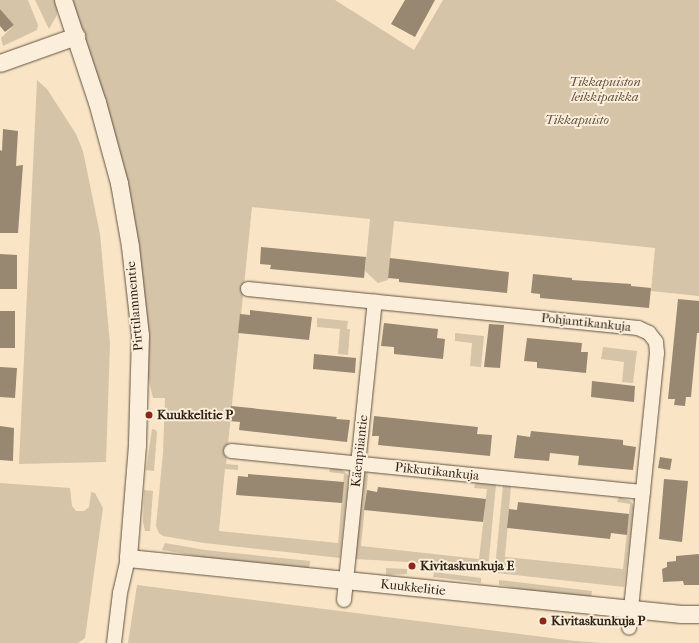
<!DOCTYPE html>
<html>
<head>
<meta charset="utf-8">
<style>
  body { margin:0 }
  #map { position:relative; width:699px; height:643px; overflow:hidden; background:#f9e5c6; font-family:"IM FELL French Canon",serif }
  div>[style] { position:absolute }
  .green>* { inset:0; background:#d6c4a8 }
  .building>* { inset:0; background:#988771 }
  .roads { filter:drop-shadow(0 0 1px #615240) drop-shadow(0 0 1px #615240) }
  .minor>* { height:14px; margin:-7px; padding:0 7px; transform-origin:7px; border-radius:7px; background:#fbeeda }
  .tertiary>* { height:17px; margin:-8.5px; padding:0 8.5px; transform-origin:8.5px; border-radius:8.5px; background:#fbeeda }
  .dots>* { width:11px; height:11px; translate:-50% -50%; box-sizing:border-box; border:2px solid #fbeeda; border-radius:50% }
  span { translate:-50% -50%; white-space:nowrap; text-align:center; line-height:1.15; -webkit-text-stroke:4px #fbeeda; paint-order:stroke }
  .park-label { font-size:13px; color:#605240; font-style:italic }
  .street-label { font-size:13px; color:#2e2114 }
  .poi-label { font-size:13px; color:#2e2114; font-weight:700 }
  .left { translate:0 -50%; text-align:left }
</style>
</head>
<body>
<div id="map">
  <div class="green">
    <i style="clip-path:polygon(0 0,28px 0,38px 25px,37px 30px,3px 46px,1px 38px,14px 25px,0 9px)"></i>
    <i style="clip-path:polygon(35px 0,55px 0,57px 6px,57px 15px,49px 29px)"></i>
    <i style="clip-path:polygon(71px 0,335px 0,414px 50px,443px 0,699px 0,699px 296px,651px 291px,655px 248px,394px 221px,388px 280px,378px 283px,365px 271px,370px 219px,252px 207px,226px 464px,238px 465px,238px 470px,225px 469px,219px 531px,338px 543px,344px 474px,329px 472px,331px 467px,340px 468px,349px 476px,340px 558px,204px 543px,163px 536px,159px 533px,156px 526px,163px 453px,165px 398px,153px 398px,147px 372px,146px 335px)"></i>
    <i style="clip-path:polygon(37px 80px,47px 89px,76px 134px,83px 151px,100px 234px,110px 344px,106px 462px,19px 464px)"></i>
    <i style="clip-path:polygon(317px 318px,348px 321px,347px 329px,350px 329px,348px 355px,338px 354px,340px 329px,317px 327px)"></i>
    <i style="clip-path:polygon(455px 333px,484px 336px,481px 367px,470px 366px,472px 343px,455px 341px)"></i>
    <i style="clip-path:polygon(603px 347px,637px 351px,633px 383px,622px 382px,624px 362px,601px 359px)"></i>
    <i style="clip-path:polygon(152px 429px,156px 430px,157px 433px,154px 471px,146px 470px)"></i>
    <i style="clip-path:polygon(367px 472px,368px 476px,361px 546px,479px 559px,487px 489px,474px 488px,475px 484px,477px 482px,496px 484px,488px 569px,484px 571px,407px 562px,355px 559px,364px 475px)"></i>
    <i style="clip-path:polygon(0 483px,70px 488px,72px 506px,76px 511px,84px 511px,89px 507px,91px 492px,95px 493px,103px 508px,85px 638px,78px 643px,0 643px)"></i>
    <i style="clip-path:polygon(503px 485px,511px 486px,505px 557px,623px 569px,630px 504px,617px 502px,619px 497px,631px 501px,634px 507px,624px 587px,497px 573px,495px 568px)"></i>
    <i style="clip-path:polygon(144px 490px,153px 491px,150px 531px,145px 531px,143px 522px)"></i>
    <i style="clip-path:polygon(165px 543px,205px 550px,310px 561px,309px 569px,215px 559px,162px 550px)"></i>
    <i style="clip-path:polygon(386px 568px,407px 569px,407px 574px,386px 575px)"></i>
    <i style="clip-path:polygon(434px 572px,481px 578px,481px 583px,433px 577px)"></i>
    <i style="clip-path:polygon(499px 580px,592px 591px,591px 598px,541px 593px,499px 585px)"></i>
    <i style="clip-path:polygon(137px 585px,575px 641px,603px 643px,128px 643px)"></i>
  </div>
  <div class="building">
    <i style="clip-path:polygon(405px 0,435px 0,415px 37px,391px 24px)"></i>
    <i style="clip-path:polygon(0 9px,14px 25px,5px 32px,0 26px)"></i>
    <i style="clip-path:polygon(3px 129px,18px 131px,16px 166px,23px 165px,18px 233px,0 233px,0 150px,2px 151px)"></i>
    <i style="clip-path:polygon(261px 247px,366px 257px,364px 278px,270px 269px,271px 265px,260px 264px)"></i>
    <i style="clip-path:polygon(0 254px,17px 255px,17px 289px,0 289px)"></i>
    <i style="clip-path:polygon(390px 258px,509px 272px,507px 293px,399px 282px,399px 279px,388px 278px)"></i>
    <i style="clip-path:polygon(533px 274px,572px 278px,572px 280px,631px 284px,631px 286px,651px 288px,649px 308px,540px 298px,540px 294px,531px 293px)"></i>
    <i style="clip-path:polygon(678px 299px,699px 301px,699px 333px,697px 333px,691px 397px,686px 397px,685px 406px,674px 405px,675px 399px,668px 399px)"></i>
    <i style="clip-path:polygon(250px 310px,312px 317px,309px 340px,238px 333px,240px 314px,250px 315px)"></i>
    <i style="clip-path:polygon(0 311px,15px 311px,15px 348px,0 348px)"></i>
    <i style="clip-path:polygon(384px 323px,438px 329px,437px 338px,445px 339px,443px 359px,394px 354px,394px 347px,381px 346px)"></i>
    <i style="clip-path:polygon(489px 324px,504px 325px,500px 368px,484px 367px)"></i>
    <i style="clip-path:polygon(527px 338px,582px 343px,581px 352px,588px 352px,586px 373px,537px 368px,537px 362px,524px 361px)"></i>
    <i style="clip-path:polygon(314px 354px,356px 358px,355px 373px,313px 369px)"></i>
    <i style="clip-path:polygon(0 367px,17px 368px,15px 398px,0 397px)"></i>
    <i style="clip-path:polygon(592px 381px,635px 386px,634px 402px,591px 397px)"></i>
    <i style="clip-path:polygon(231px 406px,337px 417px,336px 419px,350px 420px,347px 442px,239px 430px,240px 422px,229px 421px)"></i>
    <i style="clip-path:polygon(374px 416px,478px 427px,477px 434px,492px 435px,490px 456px,378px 445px,379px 436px,372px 436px)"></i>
    <i style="clip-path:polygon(0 426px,14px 428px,13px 461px,0 460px)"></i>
    <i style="clip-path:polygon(531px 431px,623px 440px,623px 445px,636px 447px,633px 470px,578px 465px,579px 456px,550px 453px,549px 461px,514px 458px,517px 435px,530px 437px)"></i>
    <i style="clip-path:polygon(660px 457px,672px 459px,670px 470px,658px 468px)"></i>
    <i style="clip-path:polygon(248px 474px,344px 482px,342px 503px,236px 495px,238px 476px,248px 477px)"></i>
    <i style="clip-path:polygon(664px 479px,688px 481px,682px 542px,659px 539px)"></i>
    <i style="clip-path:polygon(378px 487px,486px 499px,483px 522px,364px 510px,367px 490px,377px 492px)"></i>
    <i style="clip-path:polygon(518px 502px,629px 514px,627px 535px,611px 533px,610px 539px,507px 528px,509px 509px,517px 510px)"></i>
    <i style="clip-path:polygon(699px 554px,699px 585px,684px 585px,683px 581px,663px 582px,662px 569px,667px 567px,667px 562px,676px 561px,676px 556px)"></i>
  </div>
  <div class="roads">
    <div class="minor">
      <i style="left:248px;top:289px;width:392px;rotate:5.7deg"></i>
      <i style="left:638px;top:328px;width:12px;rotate:24deg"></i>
      <i style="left:649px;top:333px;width:11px;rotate:52deg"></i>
      <i style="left:656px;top:342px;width:11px;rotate:85deg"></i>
      <i style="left:657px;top:353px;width:276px;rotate:95.8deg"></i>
      <i style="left:231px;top:451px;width:414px;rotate:5.7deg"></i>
      <i style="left:344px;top:600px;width:300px;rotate:-84.1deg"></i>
      <i style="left:114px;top:643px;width:50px;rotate:-83.2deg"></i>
      <i style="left:120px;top:593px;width:36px;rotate:-77deg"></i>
    </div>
    <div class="tertiary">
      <i style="left:63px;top:0;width:108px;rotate:71.6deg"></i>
      <i style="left:97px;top:102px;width:84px;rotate:74.8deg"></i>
      <i style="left:119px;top:183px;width:64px;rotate:80.1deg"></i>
      <i style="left:130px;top:246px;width:90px;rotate:83.6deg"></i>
      <i style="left:140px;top:335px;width:110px;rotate:91.6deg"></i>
      <i style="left:137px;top:445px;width:113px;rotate:94.6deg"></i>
      <i style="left:128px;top:558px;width:556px;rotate:5.78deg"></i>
      <i style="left:681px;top:614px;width:18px"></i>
      <i style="left:0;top:63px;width:81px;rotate:-19.6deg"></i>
    </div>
  </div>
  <div class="dots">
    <i style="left:149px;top:415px;background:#8f2418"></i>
    <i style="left:412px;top:566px;background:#8f2418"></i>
    <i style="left:543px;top:621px;background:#8f2418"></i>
  </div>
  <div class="park-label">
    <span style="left:605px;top:90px">Tikkapuiston<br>leikkipaikka</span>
    <span style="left:577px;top:120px">Tikkapuisto</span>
  </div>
  <div class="street-label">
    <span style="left:135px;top:306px;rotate:-95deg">Pirttilammentie</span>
    <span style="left:586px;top:323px;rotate:6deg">Pohjantikankuja</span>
    <span style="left:360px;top:451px;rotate:-84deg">Käenpiiantie</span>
    <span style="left:437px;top:472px;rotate:6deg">Pikkutikankuja</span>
    <span style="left:413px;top:588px;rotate:6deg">Kuukkelitie</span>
  </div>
  <div class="poi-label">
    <span class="left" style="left:157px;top:415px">Kuukkelitie P</span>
    <span class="left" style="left:420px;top:566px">Kivitaskunkuja E</span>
    <span class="left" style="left:551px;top:621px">Kivitaskunkuja P</span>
  </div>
</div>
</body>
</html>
